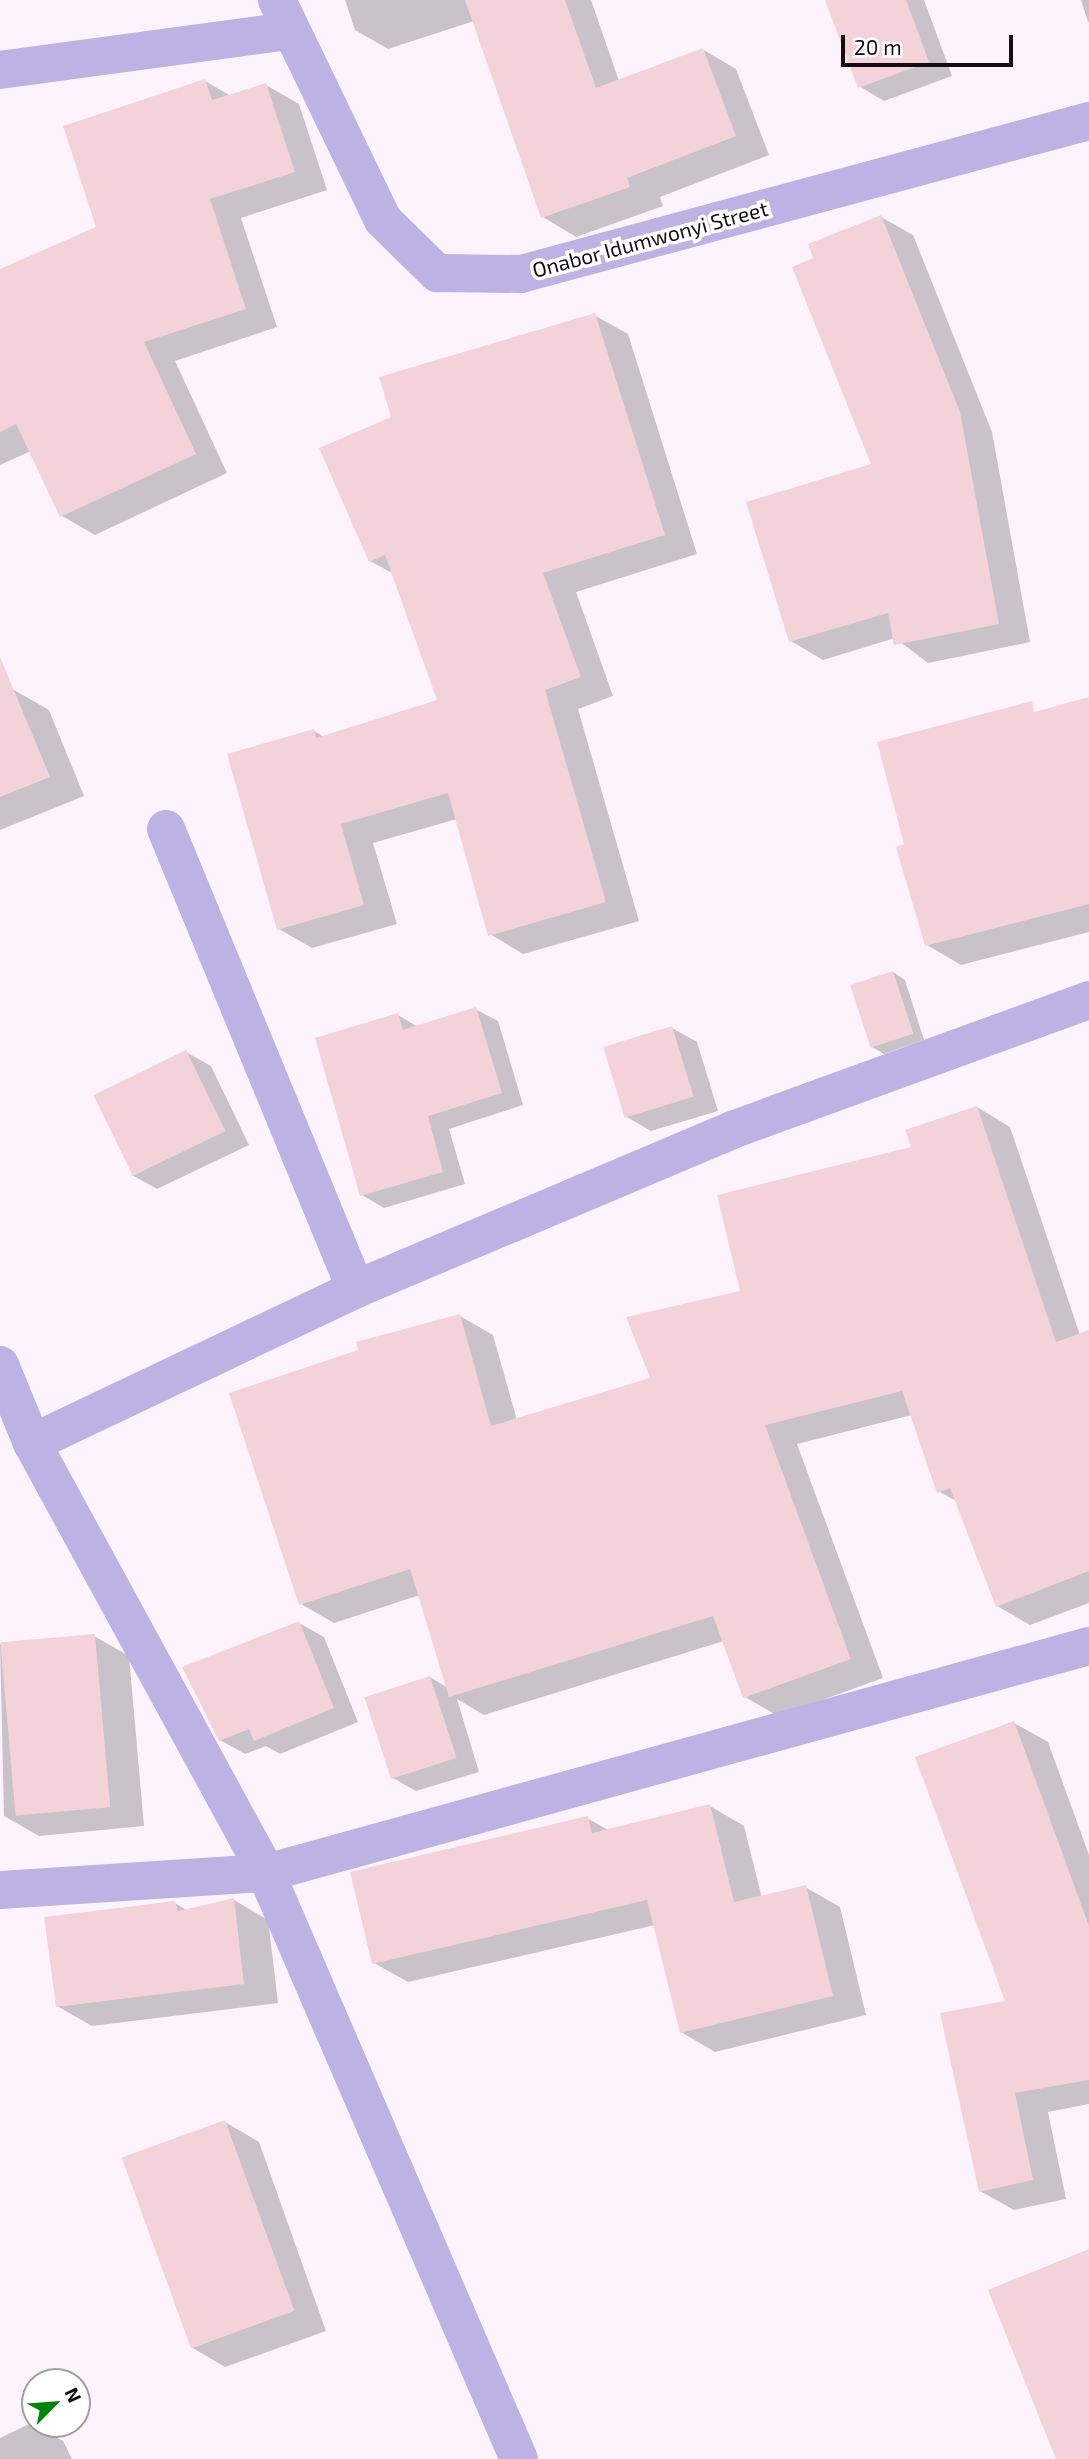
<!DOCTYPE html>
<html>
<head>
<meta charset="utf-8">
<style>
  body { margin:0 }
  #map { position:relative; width:1089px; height:2459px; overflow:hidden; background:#fdf3fc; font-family:"Exo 2",sans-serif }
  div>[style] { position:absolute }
  .shadow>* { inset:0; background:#0003 }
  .building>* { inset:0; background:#f3d2d9; transform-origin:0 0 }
  .minor>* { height:38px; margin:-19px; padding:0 19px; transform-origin:19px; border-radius:19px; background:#bcb2e3 }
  span { translate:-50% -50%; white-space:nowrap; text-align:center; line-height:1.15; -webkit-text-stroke:7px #fff; paint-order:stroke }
  .street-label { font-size:21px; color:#140c13 }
  .north { position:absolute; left:21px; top:2368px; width:70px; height:70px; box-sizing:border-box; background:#fff; border:2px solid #a19ea1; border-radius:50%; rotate:65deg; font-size:19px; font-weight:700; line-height:28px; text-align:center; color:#140c13 }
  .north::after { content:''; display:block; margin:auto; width:24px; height:32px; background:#018508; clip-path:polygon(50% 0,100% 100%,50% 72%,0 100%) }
  .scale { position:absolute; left:841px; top:35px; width:172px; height:32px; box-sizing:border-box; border:4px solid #140c13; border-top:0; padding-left:9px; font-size:21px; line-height:24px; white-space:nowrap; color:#140c13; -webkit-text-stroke:5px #fff; paint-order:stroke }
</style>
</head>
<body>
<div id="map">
  <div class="shadow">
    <div style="clip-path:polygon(345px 0,591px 0,619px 81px,702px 49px,736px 69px,769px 155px,660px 197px,663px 206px,576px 237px,543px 217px,474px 21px,388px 49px,355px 30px)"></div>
    <div style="clip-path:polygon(827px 0,924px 0,952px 76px,884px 101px,859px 86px)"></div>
    <div style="clip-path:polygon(1081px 0,1089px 0,1089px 22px,1088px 22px)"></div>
    <div style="clip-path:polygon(205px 81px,231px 96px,266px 85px,299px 104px,327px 190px,241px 218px,277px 327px,175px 361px,227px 473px,95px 535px,62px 516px,31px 451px,0 465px,0 355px)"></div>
    <div style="clip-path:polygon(881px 217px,913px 235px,992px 432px,1030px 642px,928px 663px,895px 638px,823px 660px,791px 641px,873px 466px,816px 259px)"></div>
    <div style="clip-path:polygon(594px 315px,628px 334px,697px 554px,576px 592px,613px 696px,578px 709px,639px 921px,523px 954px,490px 934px,457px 819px,373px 843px,397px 924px,312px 948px,279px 929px,314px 731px,324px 737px,439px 702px,394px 574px,370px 561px,393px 418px)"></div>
    <div style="clip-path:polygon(14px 690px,49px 710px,84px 796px,0 830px,0 696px)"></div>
    <div style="clip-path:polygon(1089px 700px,1089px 932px,961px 965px,927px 945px,906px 846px,1031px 716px)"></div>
    <div style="clip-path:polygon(893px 972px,905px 980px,924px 1040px,884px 1054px,872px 1047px)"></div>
    <div style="clip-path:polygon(475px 1009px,498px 1021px,523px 1105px,449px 1129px,465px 1184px,384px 1208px,362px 1195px,398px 1015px,418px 1027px)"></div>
    <div style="clip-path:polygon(672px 1028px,697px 1042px,718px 1111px,651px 1131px,627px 1117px)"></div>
    <div style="clip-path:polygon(186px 1052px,211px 1066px,249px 1145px,157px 1189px,132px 1175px)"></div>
    <div style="clip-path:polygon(977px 1107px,1010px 1127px,1080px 1335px,1089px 1332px,1089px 1603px,1030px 1625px,997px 1606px,958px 1502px,938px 1491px,912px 1415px,797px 1444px,883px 1678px,778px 1716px,745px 1697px,724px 1641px,484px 1715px,457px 1699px,479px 1772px,416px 1791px,391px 1777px,430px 1677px,448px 1688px,420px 1595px,334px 1623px,301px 1604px,460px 1316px,493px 1335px,517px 1420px,652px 1379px,742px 1292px,914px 1149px)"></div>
    <div style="clip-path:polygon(299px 1623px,324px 1637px,358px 1722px,280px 1754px,266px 1746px,245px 1754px,220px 1740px)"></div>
    <div style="clip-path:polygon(94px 1636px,129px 1656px,144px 1826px,39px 1836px,4px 1816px,0 1644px)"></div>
    <div style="clip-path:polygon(1014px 1723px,1048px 1742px,1089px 1855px,1089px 2104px,1048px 2112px,1066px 2199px,1014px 2210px,980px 2191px,1007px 2002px)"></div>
    <div style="clip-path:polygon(710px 1806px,744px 1826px,762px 1898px,805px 1887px,840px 1907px,866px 2015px,715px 2052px,681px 2032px,655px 1925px,408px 1982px,374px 1963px,587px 1818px,610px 1831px)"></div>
    <div style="clip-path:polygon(234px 1900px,268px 1920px,278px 2003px,92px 2026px,57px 2006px,175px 1903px,188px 1911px)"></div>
    <div style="clip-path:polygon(225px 2122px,259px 2142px,326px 2331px,225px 2367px,191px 2347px)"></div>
    <div style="clip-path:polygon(31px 2423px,63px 2441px,72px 2459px,0 2459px,0 2438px)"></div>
  </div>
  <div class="building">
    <div style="clip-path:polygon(465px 0,565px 0,596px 88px,703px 48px,736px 136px,627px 178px,630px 187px,541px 218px)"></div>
    <div style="clip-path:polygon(825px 0,906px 0,929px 62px,858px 88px)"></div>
    <div style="clip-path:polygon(205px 79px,212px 100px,266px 83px,295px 172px,210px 199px,246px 309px,144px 342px,196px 454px,60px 517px,16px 424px,0 432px,0 269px,96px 227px,63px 126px)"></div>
    <div style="clip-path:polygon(881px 215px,960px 412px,999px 624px,894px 645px,888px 613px,789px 642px,746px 502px,871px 464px,792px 267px,813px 258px,808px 244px)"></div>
    <div style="clip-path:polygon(595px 313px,665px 535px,543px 573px,581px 677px,545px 690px,606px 902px,488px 936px,448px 793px,341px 824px,364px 905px,277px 930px,227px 754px,314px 729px,316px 738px,437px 700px,385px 555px,369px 562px,319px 448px,391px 417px,379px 377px)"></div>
    <div style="clip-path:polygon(0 657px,50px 777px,0 797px)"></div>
    <div style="clip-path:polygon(1089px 697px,1089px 904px,925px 946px,896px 847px,904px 844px,877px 742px,1032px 701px,1034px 712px)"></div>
    <div style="left:893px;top:971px;width:66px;height:45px;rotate:72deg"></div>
    <div style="clip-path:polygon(476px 1007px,502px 1093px,428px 1116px,443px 1172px,360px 1196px,315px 1038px,398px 1013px,403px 1030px)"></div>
    <div style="left:672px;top:1026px;width:74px;height:72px;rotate:73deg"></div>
    <div style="left:186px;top:1050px;width:90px;height:103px;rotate:64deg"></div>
    <div style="clip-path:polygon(977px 1106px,1056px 1342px,1089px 1330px,1089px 1571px,996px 1607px,950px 1488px,937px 1493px,902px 1391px,765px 1425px,851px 1659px,743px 1698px,713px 1616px,449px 1697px,410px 1569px,299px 1605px,229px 1393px,358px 1350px,356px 1342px,460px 1314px,491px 1426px,650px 1378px,626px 1317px,740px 1291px,717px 1195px,911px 1147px,905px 1130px)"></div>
    <div style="clip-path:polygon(299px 1621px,334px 1708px,254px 1741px,249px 1729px,219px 1741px,182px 1667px)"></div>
    <div style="left:95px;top:1634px;width:174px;height:95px;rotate:85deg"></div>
    <div style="left:430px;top:1676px;width:86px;height:69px;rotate:72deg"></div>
    <div style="clip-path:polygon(1014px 1721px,1089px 1926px,1089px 2080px,1015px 2093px,1033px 2180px,979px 2192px,940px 2013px,1005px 2001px,915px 1757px)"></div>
    <div style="clip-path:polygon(710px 1804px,734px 1902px,806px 1885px,833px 1996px,680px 2033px,647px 1900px,372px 1964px,350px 1872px,588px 1816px,592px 1833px)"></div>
    <div style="clip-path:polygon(234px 1898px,244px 1984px,56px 2007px,44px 1917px,175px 1901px,178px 1911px)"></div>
    <div style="left:225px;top:2120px;width:203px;height:110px;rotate:70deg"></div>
    <div style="clip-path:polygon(1089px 2249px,1089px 2459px,1056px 2459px,988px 2290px)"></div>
  </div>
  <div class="minor">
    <div style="left:277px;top:0;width:244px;rotate:64.3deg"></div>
    <div style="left:383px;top:220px;width:76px;rotate:44.5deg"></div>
    <div style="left:437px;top:273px;width:84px;rotate:0.7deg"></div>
    <div style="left:521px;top:274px;width:588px;rotate:-15.08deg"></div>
    <div style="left:0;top:70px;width:290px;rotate:-7.7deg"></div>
    <div style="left:166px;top:829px;width:498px;rotate:67.6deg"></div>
    <div style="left:0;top:1365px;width:84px;rotate:67.7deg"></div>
    <div style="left:32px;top:1443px;width:490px;rotate:61.4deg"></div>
    <div style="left:266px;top:1873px;width:638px;rotate:66.65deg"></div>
    <div style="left:32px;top:1443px;width:359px;rotate:-25.4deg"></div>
    <div style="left:356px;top:1289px;width:408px;rotate:-22.9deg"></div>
    <div style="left:732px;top:1130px;width:380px;rotate:-20deg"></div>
    <div style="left:0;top:1890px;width:267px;rotate:-3.7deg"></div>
    <div style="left:266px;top:1873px;width:854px;rotate:-15.42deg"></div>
  </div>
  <div class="street-label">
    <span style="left:650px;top:239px;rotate:-15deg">Onabor Idumwonyi Street</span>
  </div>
  <div class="north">N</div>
  <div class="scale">20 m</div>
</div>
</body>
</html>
